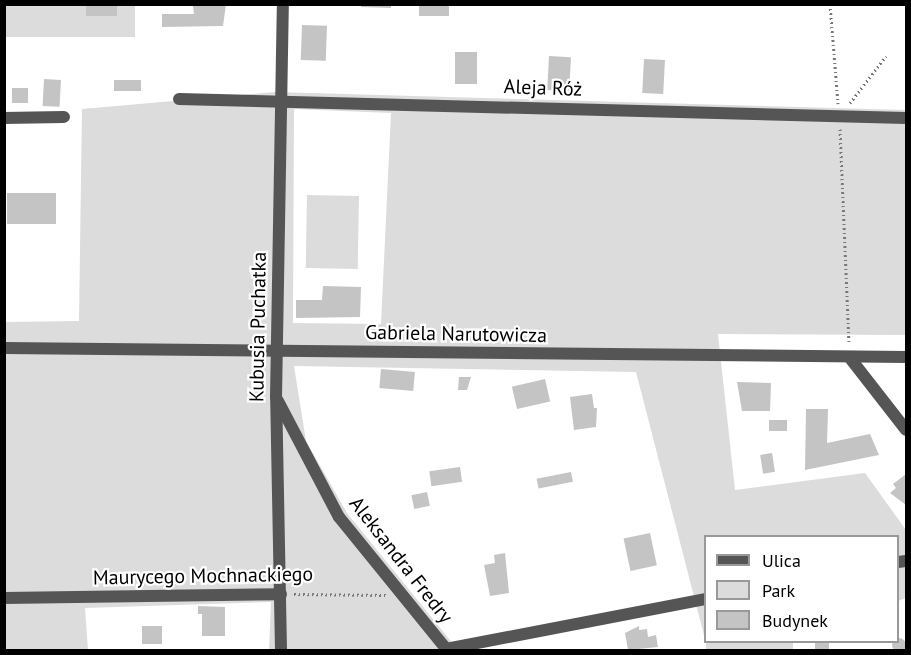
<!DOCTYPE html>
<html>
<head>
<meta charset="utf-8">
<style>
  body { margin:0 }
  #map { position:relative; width:911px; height:655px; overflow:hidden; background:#fff; font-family:"PT Sans",sans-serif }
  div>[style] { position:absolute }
  .green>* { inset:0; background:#dcdcdc; transform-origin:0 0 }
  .building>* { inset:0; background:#c4c4c4; transform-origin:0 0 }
  .round { border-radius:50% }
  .path>* { height:3px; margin-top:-1.5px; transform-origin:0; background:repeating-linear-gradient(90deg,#777 0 1.5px,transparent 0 4.5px) }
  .minor>* { height:12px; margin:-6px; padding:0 6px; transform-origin:6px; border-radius:6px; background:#555 }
  .tertiary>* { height:12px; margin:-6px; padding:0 6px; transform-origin:6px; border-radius:6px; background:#555 }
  span { translate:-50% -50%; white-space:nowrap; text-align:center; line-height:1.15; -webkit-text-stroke:4.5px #fff; paint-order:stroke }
  .street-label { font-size:20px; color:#000 }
  .frame { position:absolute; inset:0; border:6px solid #000; pointer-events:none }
  .legend { position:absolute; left:704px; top:535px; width:195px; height:108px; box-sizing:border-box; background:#fff; border:2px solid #999; margin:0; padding:8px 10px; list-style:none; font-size:18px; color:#000 }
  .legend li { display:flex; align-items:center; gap:12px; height:30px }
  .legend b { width:30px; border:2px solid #999 }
</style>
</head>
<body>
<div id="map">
  <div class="green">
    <div style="left:5px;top:5px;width:130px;height:32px"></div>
    <div style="clip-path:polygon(evenodd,275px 92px,906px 110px,906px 335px,718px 334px,735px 490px,865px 473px,906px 530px,906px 598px,898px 601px,898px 536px,706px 536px,705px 639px,636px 372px,294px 366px,306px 441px,347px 513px,458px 650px,269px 650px,271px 602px,85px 608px,88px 650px,5px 650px,4px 322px,79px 321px,82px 109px,275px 92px,294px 109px,391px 113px,381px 324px,293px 323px,294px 109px)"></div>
    <div style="left:307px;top:195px;width:52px;height:73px;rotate:1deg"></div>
    <div style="left:706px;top:642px;width:87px;height:8px"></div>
  </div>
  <div class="building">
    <div style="left:86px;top:4px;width:31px;height:12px"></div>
    <div style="clip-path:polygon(226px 4px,223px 26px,162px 27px,162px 14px,194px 14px,193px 6px)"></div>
    <div style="clip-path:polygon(362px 4px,391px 4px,391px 8px,361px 7px)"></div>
    <div style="left:419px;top:4px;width:30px;height:12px"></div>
    <div style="left:302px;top:25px;width:25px;height:35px;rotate:2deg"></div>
    <div style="left:455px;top:52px;width:22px;height:32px"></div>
    <div style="left:549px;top:56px;width:22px;height:34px;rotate:3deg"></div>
    <div style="left:644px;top:59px;width:21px;height:34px;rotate:3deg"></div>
    <div style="left:44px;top:79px;width:17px;height:27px;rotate:3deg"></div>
    <div style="left:114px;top:80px;width:27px;height:11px"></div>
    <div style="left:12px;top:88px;width:16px;height:15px"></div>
    <div style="left:7px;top:193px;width:49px;height:31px"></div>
    <div style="clip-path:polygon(323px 286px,361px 287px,360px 317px,296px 318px,296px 300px,322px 300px)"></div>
    <div style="left:381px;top:369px;width:34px;height:19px;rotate:5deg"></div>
    <div style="clip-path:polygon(459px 377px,471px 377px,467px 390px,458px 390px)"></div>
    <div style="left:545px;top:379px;width:23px;height:34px;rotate:77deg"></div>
    <div style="clip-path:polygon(737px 382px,771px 383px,770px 411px,742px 411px)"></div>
    <div style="clip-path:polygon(592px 394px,594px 408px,597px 408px,596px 427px,574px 430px,570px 397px)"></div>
    <div style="clip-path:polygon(806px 409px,828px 409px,827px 443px,870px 434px,879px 455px,805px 470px)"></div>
    <div style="left:769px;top:420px;width:18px;height:11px"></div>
    <div style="left:772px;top:453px;width:19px;height:12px;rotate:81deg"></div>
    <div style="left:460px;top:467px;width:15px;height:31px;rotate:82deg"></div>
    <div style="left:571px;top:472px;width:10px;height:35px;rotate:79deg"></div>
    <div style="clip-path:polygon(906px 474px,906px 505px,890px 493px,896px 488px,893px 484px)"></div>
    <div style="left:427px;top:492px;width:14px;height:16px;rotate:78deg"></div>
    <div style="left:650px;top:533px;width:33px;height:27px;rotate:78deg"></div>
    <div style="clip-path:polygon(505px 553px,509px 593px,490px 596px,484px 565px,495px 563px,494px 555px)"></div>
    <div style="clip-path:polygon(198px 606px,225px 607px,225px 636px,202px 636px,202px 614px,198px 614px)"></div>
    <div style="left:142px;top:626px;width:20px;height:18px"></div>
    <div style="clip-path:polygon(639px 626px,639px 630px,647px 629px,648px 637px,656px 635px,658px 647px,628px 650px,625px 633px)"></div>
    <div class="round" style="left:892px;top:638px;width:14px;height:14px"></div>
    <div style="left:815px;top:642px;width:14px;height:8px"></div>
  </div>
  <div class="path">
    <div style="left:830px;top:4px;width:100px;rotate:85.4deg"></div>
    <div style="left:850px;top:103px;width:59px;rotate:-52.5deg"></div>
    <div style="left:840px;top:129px;width:215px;rotate:87.6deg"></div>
    <div style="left:294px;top:594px;width:93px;rotate:0.6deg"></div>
  </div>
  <div class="minor">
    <div style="left:179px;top:99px;width:727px;rotate:1.5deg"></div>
    <div style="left:4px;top:118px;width:60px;rotate:-1deg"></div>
    <div style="left:850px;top:358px;width:91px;rotate:52.1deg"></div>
    <div style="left:278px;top:401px;width:131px;rotate:62.3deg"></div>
    <div style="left:339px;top:517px;width:171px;rotate:50.9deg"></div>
    <div style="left:898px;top:562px;width:8px;rotate:-7deg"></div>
    <div style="left:4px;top:598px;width:277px;rotate:-0.8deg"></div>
    <div style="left:446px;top:649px;width:265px;rotate:-10.9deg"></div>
    <div style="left:281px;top:650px;width:253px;rotate:-91.1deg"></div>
    <div style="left:276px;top:397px;width:393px;rotate:-89deg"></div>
  </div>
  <div class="tertiary">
    <div style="left:4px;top:348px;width:902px;rotate:0.57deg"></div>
  </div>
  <div class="street-label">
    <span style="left:543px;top:88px;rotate:2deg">Aleja Róż</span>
    <span style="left:258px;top:327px;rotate:-89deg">Kubusia Puchatka</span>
    <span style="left:456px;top:334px;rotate:1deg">Gabriela Narutowicza</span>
    <span style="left:401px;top:560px;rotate:52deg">Aleksandra Fredry</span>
    <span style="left:203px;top:576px;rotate:-1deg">Maurycego Mochnackiego</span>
  </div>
  <div class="frame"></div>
  <ul class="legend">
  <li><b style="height:8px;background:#555"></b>Ulica</li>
  <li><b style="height:16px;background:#dcdcdc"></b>Park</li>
  <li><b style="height:16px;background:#c4c4c4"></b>Budynek</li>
  </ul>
</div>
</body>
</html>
